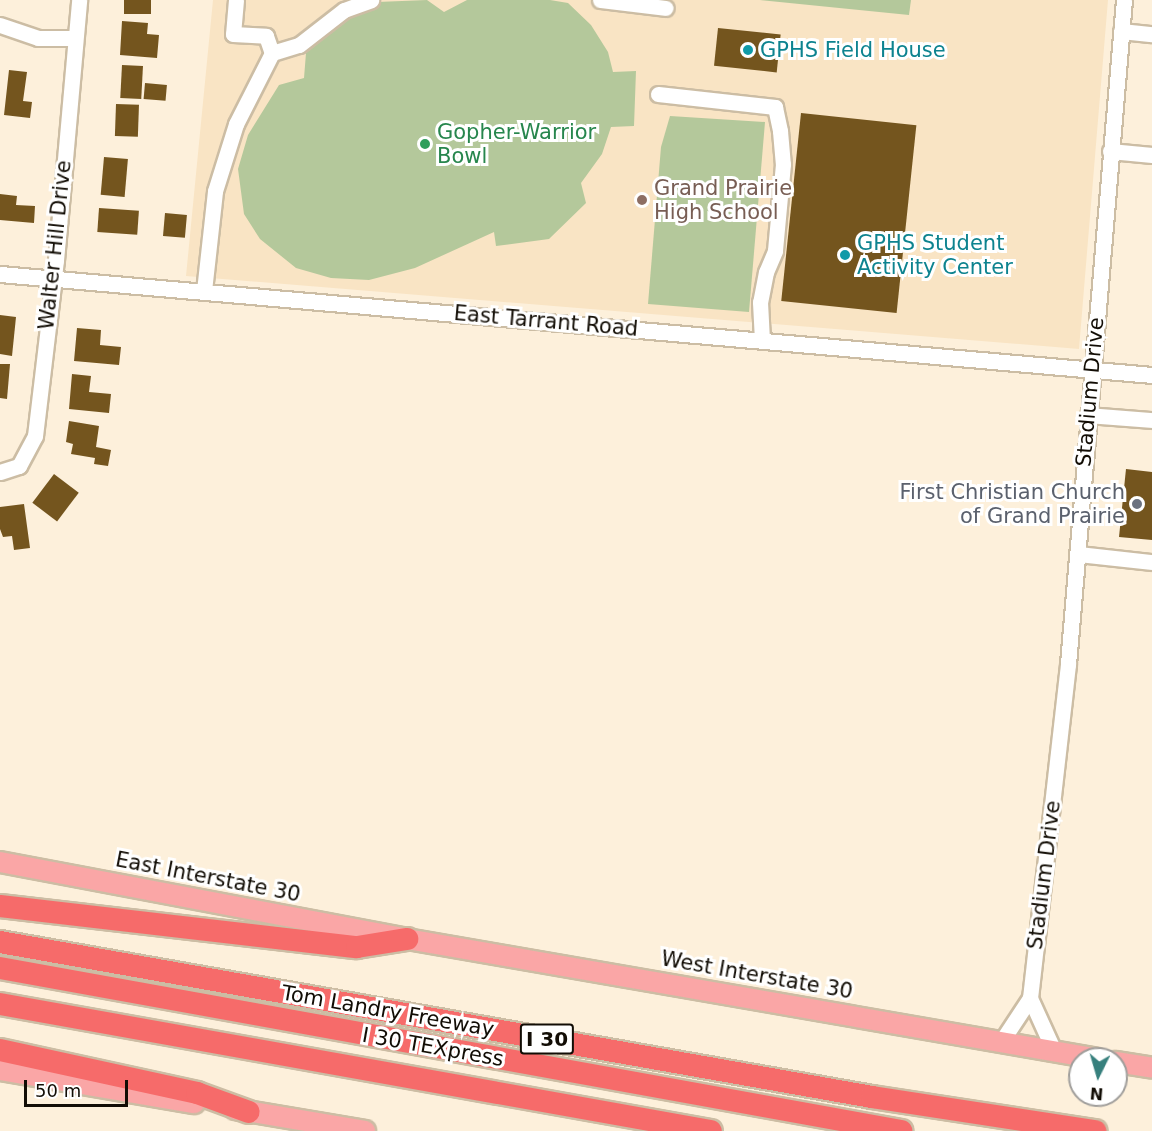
<!DOCTYPE html>
<html>
<head>
<meta charset="utf-8">
<style>
  body { margin:0 }
  #map { position:relative; width:1152px; height:1131px; overflow:hidden; background:#fdf0db; font-family:"DejaVu Sans",sans-serif }
  div>[style] { position:absolute }
  .built>* { inset:0; background:#f9e4c4 }
  .green>* { inset:0; background:#b4c89b }
  .building>* { inset:0; background:#74551e; transform-origin:0 0 }
  .roads { filter:drop-shadow(2px 0 #ccbda4) drop-shadow(-2px 0 #ccbda4) drop-shadow(0 2px #ccbda4) drop-shadow(0 -2px #ccbda4) }
  .minor>* { height:15px; margin:-7.5px; padding:0 7.5px; transform-origin:7.5px; border-radius:7.5px; background:#fff }
  .major>* { height:20px; margin:-10px; padding:0 10px; transform-origin:10px; border-radius:10px; background:#faa6a6 }
  .highway>* { height:22px; margin:-11px; padding:0 11px; transform-origin:11px; border-radius:11px; background:#f66b6a }
  .dots>* { width:16px; height:16px; translate:-50% -50%; box-sizing:border-box; border:3px solid #fff; border-radius:50% }
  span { translate:-50% -50%; white-space:nowrap; text-align:center; line-height:1.15; -webkit-text-stroke:6px #fff; paint-order:stroke }
  .shield-label span { padding:2px 4px; background:#fff; border:2px solid; border-radius:4px; -webkit-text-stroke-width:0 }
  .shield-label { font-size:20px; color:#120d05; font-weight:700 }
  .culture-label { font-size:21px; color:#0d838f }
  .left { translate:0 -50%; text-align:left }
  .leisure-label { font-size:21px; color:#27864d }
  .education-label { font-size:21px; color:#785e54 }
  .street-label { font-size:21px; color:#120d05 }
  .worship-label { font-size:21px; color:#5b616d }
  .right { translate:-100% -50%; text-align:right }
  .north { position:absolute; left:1068px; top:1047px; width:60px; height:60px; box-sizing:border-box; background:#fff; border:2px solid #a09e9b; border-radius:50%; rotate:185deg; font-size:16px; font-weight:700; line-height:24px; text-align:center; color:#120d05 }
  .north::after { content:''; display:block; margin:auto; width:21px; height:27px; background:#37807d; clip-path:polygon(50% 0,100% 100%,50% 72%,0 100%) }
  .scale { position:absolute; left:24px; top:1080px; width:104px; height:27px; box-sizing:border-box; border:3px solid #120d05; border-top:0; padding-left:8px; font-size:18px; line-height:21px; white-space:nowrap; color:#120d05; -webkit-text-stroke:4px #fff; paint-order:stroke }
</style>
</head>
<body>
<div id="map">
  <div class="built">
    <div style="clip-path:polygon(213px 0,1108px 0,1079px 349px,186px 276px)"></div>
  </div>
  <div class="green">
    <div style="clip-path:polygon(427px 0,444px 12px,467px 0,550px 0,568px 3px,591px 25px,608px 52px,613px 72px,636px 71px,634px 126px,611px 127px,602px 154px,581px 183px,586px 203px,549px 239px,496px 246px,494px 232px,415px 268px,369px 280px,331px 278px,296px 268px,260px 239px,244px 214px,238px 169px,248px 135px,279px 85px,304px 78px,306px 53px,349px 15px,377px 2px)"></div>
    <div style="clip-path:polygon(760px 0,911px 0,909px 15px)"></div>
    <div style="clip-path:polygon(670px 116px,765px 122px,749px 312px,648px 304px,661px 147px)"></div>
  </div>
  <div class="building">
    <div style="left:124px;top:0;width:27px;height:14px"></div>
    <div style="clip-path:polygon(122px 21px,148px 23px,147px 34px,159px 35px,157px 58px,120px 55px)"></div>
    <div style="left:718px;top:28px;width:63px;height:38px;rotate:6deg"></div>
    <div style="left:122px;top:65px;width:21px;height:33px;rotate:3deg"></div>
    <div style="clip-path:polygon(9px 70px,27px 72px,23px 101px,32px 102px,30px 118px,4px 115px)"></div>
    <div style="left:145px;top:83px;width:22px;height:16px;rotate:5deg"></div>
    <div style="left:116px;top:104px;width:23px;height:32px;rotate:2deg"></div>
    <div style="left:801px;top:113px;width:116px;height:189px;rotate:6deg"></div>
    <div style="left:104px;top:157px;width:24px;height:38px;rotate:5deg"></div>
    <div style="clip-path:polygon(0 194px,17px 196px,16px 205px,35px 206px,34px 223px,0 220px)"></div>
    <div style="left:99px;top:208px;width:40px;height:24px;rotate:4deg"></div>
    <div style="left:165px;top:213px;width:22px;height:23px;rotate:5deg"></div>
    <div style="clip-path:polygon(0 315px,16px 317px,12px 356px,0 354px)"></div>
    <div style="clip-path:polygon(77px 328px,101px 330px,100px 345px,121px 347px,119px 365px,74px 361px)"></div>
    <div style="clip-path:polygon(0 364px,10px 364px,7px 399px,0 398px)"></div>
    <div style="clip-path:polygon(72px 374px,91px 376px,89px 392px,111px 394px,109px 413px,69px 409px)"></div>
    <div style="clip-path:polygon(69px 421px,99px 426px,96px 447px,111px 450px,108px 466px,94px 464px,95px 458px,71px 454px,73px 444px,66px 442px)"></div>
    <div style="clip-path:polygon(1126px 469px,1152px 472px,1152px 540px,1119px 537px)"></div>
    <div style="left:54px;top:474px;width:31px;height:36px;rotate:37deg"></div>
    <div style="clip-path:polygon(24px 504px,30px 548px,14px 550px,12px 536px,3px 537px,0 529px,0 507px)"></div>
  </div>
  <div class="roads">
    <div class="minor">
      <div style="left:236px;top:0;width:34px;rotate:95deg"></div>
      <div style="left:233px;top:34px;width:33px;rotate:3deg"></div>
      <div style="left:266px;top:36px;width:18px;rotate:71deg"></div>
      <div style="left:600px;top:0;width:66px;rotate:6.9deg"></div>
      <div style="left:0;top:25px;width:40px;rotate:18.9deg"></div>
      <div style="left:38px;top:38px;width:36px"></div>
      <div style="left:1121px;top:31px;width:31px;rotate:6deg"></div>
      <div style="left:658px;top:94px;width:118px;rotate:6.3deg"></div>
      <div style="left:775px;top:107px;width:25px;rotate:78deg"></div>
      <div style="left:780px;top:131px;width:33px;rotate:85deg"></div>
      <div style="left:783px;top:164px;width:87px;rotate:95.3deg"></div>
      <div style="left:775px;top:251px;width:23px;rotate:113deg"></div>
      <div style="left:766px;top:272px;width:31px;rotate:101deg"></div>
      <div style="left:760px;top:302px;width:39px;rotate:87deg"></div>
      <div style="left:1110px;top:151px;width:42px;rotate:5.4deg"></div>
      <div style="left:0;top:274px;width:1156px;rotate:5.01deg"></div>
      <div style="left:204px;top:291px;width:101px;rotate:-83.7deg"></div>
      <div style="left:215px;top:191px;width:70px;rotate:-72.6deg"></div>
      <div style="left:236px;top:124px;width:80px;rotate:-63.1deg"></div>
      <div style="left:272px;top:53px;width:28px;rotate:-17deg"></div>
      <div style="left:299px;top:45px;width:57px;rotate:-37.9deg"></div>
      <div style="left:344px;top:10px;width:29px;rotate:-20deg"></div>
      <div style="left:1088px;top:415px;width:64px;rotate:4.5deg"></div>
      <div style="left:0;top:472px;width:20px;rotate:-18deg"></div>
      <div style="left:19px;top:466px;width:34px;rotate:-62deg"></div>
      <div style="left:35px;top:436px;width:177px;rotate:-83.2deg"></div>
      <div style="left:56px;top:260px;width:261px;rotate:-84.9deg"></div>
      <div style="left:1079px;top:554px;width:73px;rotate:6.3deg"></div>
      <div style="left:1030px;top:998px;width:336px;rotate:-83.5deg"></div>
      <div style="left:1068px;top:664px;width:666px;rotate:-85.18deg"></div>
      <div style="left:1001px;top:1042px;width:53px;rotate:-56.6deg"></div>
      <div style="left:1030px;top:998px;width:58px;rotate:65.6deg"></div>
    </div>
    <div class="major">
      <div style="left:0;top:862px;width:414px;rotate:10.7deg"></div>
      <div style="left:407px;top:939px;width:701px;rotate:9.85deg"></div>
      <div style="left:1116px;top:1062px;width:36px;rotate:9deg"></div>
      <div style="left:0;top:1070px;width:197px;rotate:9.7deg"></div>
      <div style="left:235px;top:1109px;width:132px;rotate:9.6deg"></div>
    </div>
    <div class="highway">
      <div style="left:0;top:906px;width:359px;rotate:6.6deg"></div>
      <div style="left:357px;top:947px;width:51px;rotate:-9.1deg"></div>
      <div style="left:0;top:942px;width:886px;rotate:10.08deg"></div>
      <div style="left:872px;top:1097px;width:226px;rotate:8.7deg"></div>
      <div style="left:0;top:968px;width:916px;rotate:10.25deg"></div>
      <div style="left:0;top:1004px;width:722px;rotate:10.13deg"></div>
      <div style="left:0;top:1050px;width:202px;rotate:12.3deg"></div>
      <div style="left:197px;top:1093px;width:55px;rotate:20.1deg"></div>
    </div>
  </div>
  <div class="dots">
    <div style="left:748px;top:50px;background:#0f9aa8"></div>
    <div style="left:425px;top:144px;background:#2e9e5b"></div>
    <div style="left:642px;top:200px;background:#8d6e63"></div>
    <div style="left:845px;top:255px;background:#0f9aa8"></div>
    <div style="left:1137px;top:504px;background:#6b7280"></div>
  </div>
  <div class="shield-label">
    <span style="left:547px;top:1039px">I 30</span>
  </div>
  <div class="culture-label">
    <span class="left" style="left:760px;top:50px">GPHS Field House</span>
    <span class="left" style="left:857px;top:255px">GPHS Student<br>Activity Center</span>
  </div>
  <div class="leisure-label">
    <span class="left" style="left:437px;top:144px">Gopher-Warrior<br>Bowl</span>
  </div>
  <div class="education-label">
    <span class="left" style="left:654px;top:200px">Grand Prairie<br>High School</span>
  </div>
  <div class="street-label">
    <span style="left:55px;top:245px;rotate:-84deg">Walter Hill Drive</span>
    <span style="left:546px;top:321px;rotate:5deg">East Tarrant Road</span>
    <span style="left:1090px;top:392px;rotate:-85deg">Stadium Drive</span>
    <span style="left:1044px;top:875px;rotate:-83deg">Stadium Drive</span>
    <span style="left:208px;top:877px;rotate:11deg">East Interstate 30</span>
    <span style="left:757px;top:975px;rotate:10deg">West Interstate 30</span>
    <span style="left:388px;top:1011px;rotate:10deg">Tom Landry Freeway</span>
    <span style="left:433px;top:1047px;rotate:10deg">I 30 TEXpress</span>
  </div>
  <div class="worship-label">
    <span class="right" style="left:1125px;top:504px">First Christian Church<br>of Grand Prairie</span>
  </div>
  <div class="north">N</div>
  <div class="scale">50 m</div>
</div>
</body>
</html>
